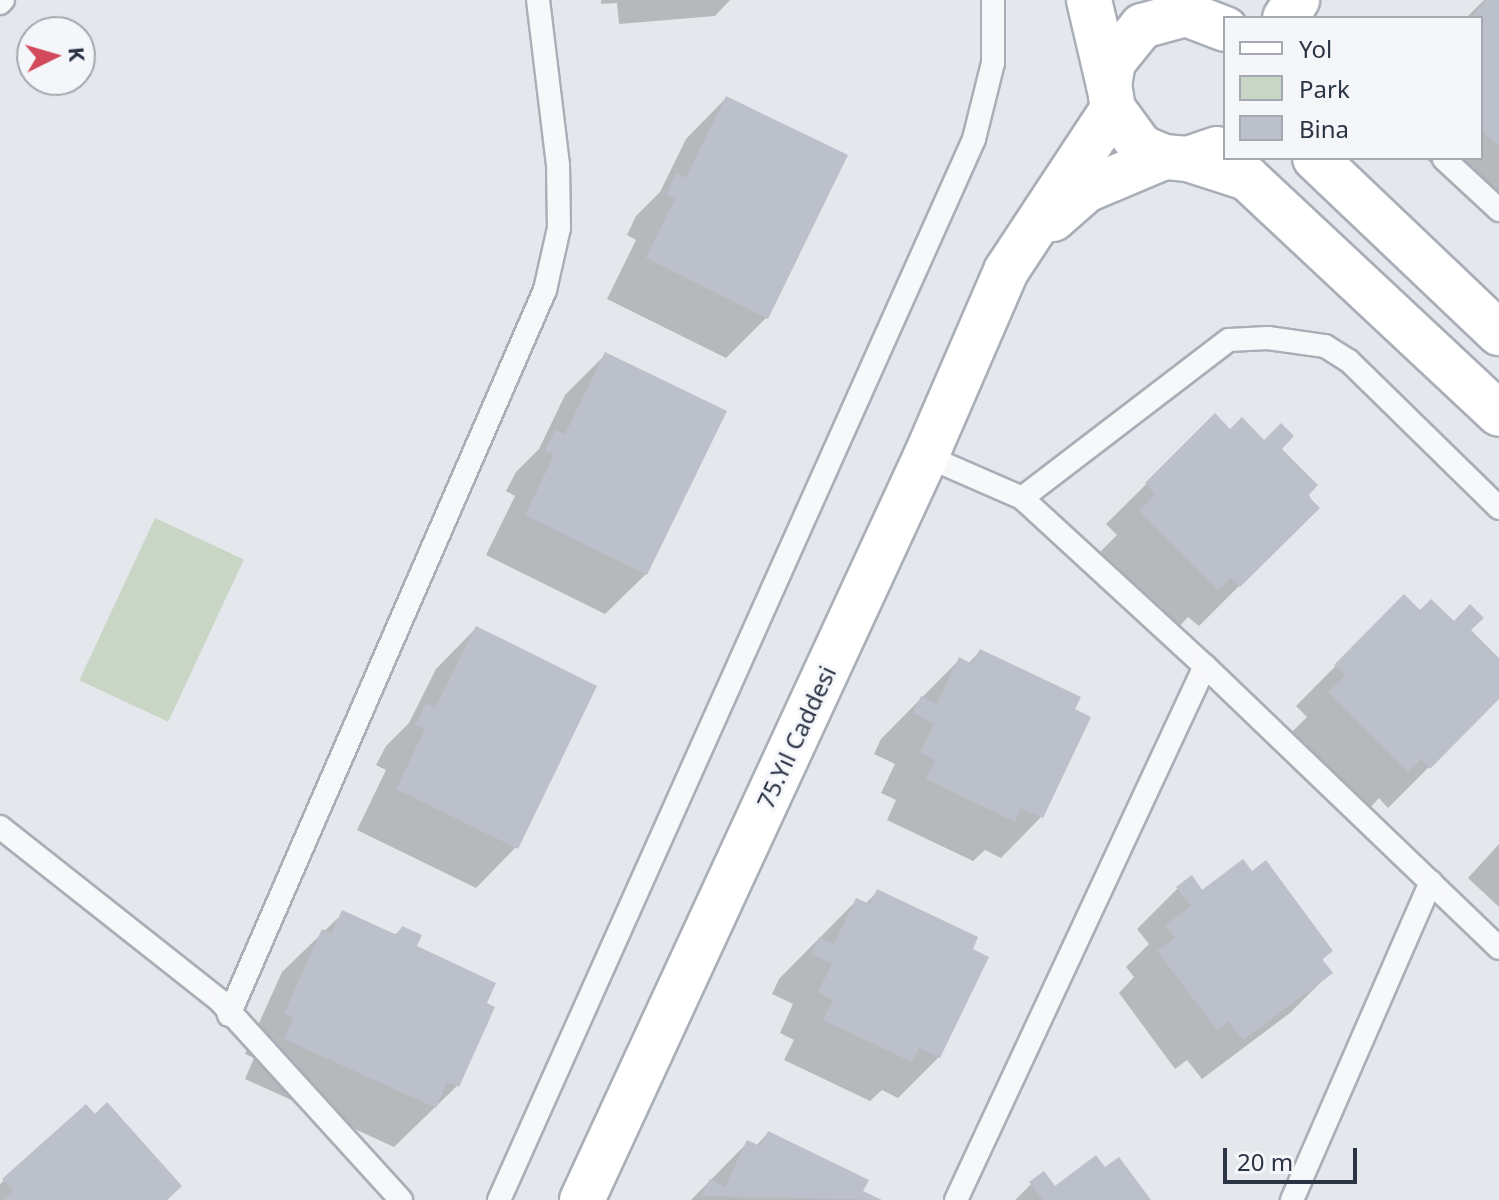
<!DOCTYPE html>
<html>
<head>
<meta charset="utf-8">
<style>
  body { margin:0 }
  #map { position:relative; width:1499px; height:1200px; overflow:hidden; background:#e4e7ec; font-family:"Noto Sans",sans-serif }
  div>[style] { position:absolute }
  .green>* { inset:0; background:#c9d6c5; transform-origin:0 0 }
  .shadow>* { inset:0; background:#0003 }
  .building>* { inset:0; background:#bbc0ca }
  .roads { filter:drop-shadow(2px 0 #a9aeb7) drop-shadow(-2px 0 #a9aeb7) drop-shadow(0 2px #a9aeb7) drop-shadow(0 -2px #a9aeb7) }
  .lane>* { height:22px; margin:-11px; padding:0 11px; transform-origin:11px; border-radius:11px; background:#f7f8fa }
  .secondary>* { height:44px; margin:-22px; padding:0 22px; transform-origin:22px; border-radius:22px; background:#fff }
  span { translate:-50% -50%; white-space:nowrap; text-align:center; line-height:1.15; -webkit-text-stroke:6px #f4f6f9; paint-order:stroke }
  .street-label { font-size:24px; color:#2b3445 }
  .legend { position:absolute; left:1223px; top:16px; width:260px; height:144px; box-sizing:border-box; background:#f4f6f9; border:2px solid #a4a8b1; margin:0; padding:10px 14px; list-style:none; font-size:24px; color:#2b3445 }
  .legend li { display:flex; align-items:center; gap:16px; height:40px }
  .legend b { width:40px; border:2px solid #a4a8b1 }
  .north { position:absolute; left:16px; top:16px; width:80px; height:80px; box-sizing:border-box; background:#f4f6f9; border:2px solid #a4a8b1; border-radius:50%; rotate:85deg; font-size:22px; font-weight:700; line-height:32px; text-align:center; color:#2b3445 }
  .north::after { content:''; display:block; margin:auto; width:28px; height:36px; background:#d1495b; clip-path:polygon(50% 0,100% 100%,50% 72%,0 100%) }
  .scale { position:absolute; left:1223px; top:1148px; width:134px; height:36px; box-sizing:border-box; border:4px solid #2b3445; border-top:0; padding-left:10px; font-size:24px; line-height:28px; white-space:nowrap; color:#2b3445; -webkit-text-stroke:6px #f4f6f9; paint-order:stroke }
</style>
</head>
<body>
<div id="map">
  <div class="green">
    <div style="left:155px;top:518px;width:98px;height:179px;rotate:25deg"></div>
  </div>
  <div class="shadow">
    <div style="clip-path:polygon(601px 0,730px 0,715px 16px,619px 24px,617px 3px,601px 4px)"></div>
    <div style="clip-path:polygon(1484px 0,1499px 0,1499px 220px,1425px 158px,1481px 158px,1481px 18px,1466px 18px)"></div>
    <div style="clip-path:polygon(726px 98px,767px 317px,726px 358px,607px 299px,636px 240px,627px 235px,636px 216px,660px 192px,686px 139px)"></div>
    <div style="clip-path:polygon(606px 354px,646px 574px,605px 614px,486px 555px,515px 496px,506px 491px,516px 472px,539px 449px,565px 395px)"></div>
    <div style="clip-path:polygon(1215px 416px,1230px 431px,1279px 449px,1317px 508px,1199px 626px,1188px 617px,1177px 629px,1100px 552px,1117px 535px,1106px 524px)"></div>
    <div style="clip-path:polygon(1404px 597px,1420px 613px,1468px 630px,1499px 661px,1499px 697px,1388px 808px,1379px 798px,1367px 811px,1290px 734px,1307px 717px,1296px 706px)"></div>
    <div style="clip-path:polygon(476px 628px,516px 847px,476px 888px,357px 830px,386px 770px,376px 765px,386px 746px,409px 723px,436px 669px)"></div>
    <div style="clip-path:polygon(980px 651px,1073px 710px,1041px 817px,1001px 858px,985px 850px,973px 861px,887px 820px,896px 800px,881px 793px,895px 764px,874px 754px,881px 739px,959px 660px,968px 664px)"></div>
    <div style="clip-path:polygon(1499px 844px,1499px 907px,1468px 878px)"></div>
    <div style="clip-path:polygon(1252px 873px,1331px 951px,1321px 961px,1330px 973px,1290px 1013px,1202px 1079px,1187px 1060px,1175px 1069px,1119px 993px,1134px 977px,1126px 967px,1149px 944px,1137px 929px,1178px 888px,1202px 892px)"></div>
    <div style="clip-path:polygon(878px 891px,970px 950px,939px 1057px,898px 1098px,882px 1090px,870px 1101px,784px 1060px,794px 1040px,780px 1033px,793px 1004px,772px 994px,779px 979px,857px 900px,865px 904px)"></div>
    <div style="clip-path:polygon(343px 913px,394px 936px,402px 928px,414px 947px,457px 1086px,394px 1147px,245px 1079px,254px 1058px,245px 1054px,282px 972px)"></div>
    <div style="clip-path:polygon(86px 1107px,165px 1200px,0 1200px,0 1184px)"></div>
    <div style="clip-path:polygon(768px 1133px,861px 1192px,877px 1200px,691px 1200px,748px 1142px,756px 1146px)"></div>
    <div style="clip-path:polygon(1031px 1184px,1055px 1189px,1149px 1200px,1015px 1200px)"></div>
  </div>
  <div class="building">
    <div style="clip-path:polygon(1486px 0,1499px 0,1499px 146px,1481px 131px,1481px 18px,1471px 18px)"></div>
    <div style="clip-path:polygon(726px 96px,848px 155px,768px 319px,646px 258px,675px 199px,666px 195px,676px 173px,686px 178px)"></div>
    <div style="clip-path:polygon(605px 352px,727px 411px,647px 575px,525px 515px,554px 455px,545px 451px,555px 430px,565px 434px)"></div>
    <div style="clip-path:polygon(1215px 413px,1230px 429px,1242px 417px,1264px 440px,1281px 423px,1294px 436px,1282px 449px,1318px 485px,1308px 496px,1320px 508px,1240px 587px,1231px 578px,1218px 590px,1139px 511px,1155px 494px,1145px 483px)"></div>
    <div style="clip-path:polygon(1404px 594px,1420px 610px,1431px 599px,1454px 621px,1470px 604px,1484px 618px,1471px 630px,1499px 658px,1499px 699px,1430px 769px,1421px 759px,1408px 772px,1328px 692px,1346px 675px,1334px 665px)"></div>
    <div style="clip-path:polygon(476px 626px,597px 686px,518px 849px,396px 789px,425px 729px,415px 725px,426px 703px,435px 708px)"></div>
    <div style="clip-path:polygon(980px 649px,1081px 697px,1075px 709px,1091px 717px,1043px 818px,1021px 808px,1015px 822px,926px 779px,935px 760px,920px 753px,934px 724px,913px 713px,921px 696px,937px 704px,959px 657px,972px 664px)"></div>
    <div style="clip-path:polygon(1243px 859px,1252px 871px,1266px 860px,1333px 951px,1322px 959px,1333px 973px,1243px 1040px,1228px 1021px,1217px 1030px,1157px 951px,1175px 938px,1165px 925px,1191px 906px,1176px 887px,1192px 875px,1202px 890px)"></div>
    <div style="clip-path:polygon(877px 889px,978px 937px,973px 949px,989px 957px,940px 1058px,919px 1048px,912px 1062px,823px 1020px,833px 1000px,818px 992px,832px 964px,811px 954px,819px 937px,834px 944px,856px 898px,870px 904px)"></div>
    <div style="clip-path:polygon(342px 910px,397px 935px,402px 926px,422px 935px,417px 946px,496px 983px,487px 1003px,495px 1007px,459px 1087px,447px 1082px,436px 1108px,284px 1039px,293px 1018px,284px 1013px,322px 929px,331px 934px)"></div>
    <div style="clip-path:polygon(107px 1102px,182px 1186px,167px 1200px,3px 1200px,13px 1191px,2px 1179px,86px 1104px,95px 1114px)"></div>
    <div style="clip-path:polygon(768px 1131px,869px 1180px,863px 1191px,882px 1200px,701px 1196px,710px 1179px,725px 1187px,747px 1140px,760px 1146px)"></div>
    <div style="clip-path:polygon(1096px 1155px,1105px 1167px,1119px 1157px,1151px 1200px,1043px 1200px,1029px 1182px,1044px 1171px,1055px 1186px)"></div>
  </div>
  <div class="roads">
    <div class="lane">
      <div style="left:0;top:3px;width:4px;rotate:-45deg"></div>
      <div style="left:1444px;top:159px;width:75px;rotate:42.8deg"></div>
      <div style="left:926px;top:456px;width:105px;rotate:23.6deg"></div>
      <div style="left:1022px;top:498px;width:248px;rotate:42.6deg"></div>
      <div style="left:1205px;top:666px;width:589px;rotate:115deg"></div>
      <div style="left:1022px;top:498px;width:260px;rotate:-37.4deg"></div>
      <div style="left:1229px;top:340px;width:39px;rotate:-3deg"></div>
      <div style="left:1268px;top:338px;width:58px;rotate:8deg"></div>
      <div style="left:1325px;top:346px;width:28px;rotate:32deg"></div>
      <div style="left:1349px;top:361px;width:210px;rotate:44.4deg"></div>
      <div style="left:1205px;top:666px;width:407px;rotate:43.8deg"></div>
      <div style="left:0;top:827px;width:280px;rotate:38.3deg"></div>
      <div style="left:220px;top:1001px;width:269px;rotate:47.7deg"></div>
      <div style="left:229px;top:1015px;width:791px;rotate:-66.45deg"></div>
      <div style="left:545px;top:290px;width:64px;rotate:-77.3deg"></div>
      <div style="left:559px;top:228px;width:63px;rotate:-90.9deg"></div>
      <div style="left:558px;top:165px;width:166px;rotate:-96.9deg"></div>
      <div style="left:499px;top:1200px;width:1162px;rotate:-65.88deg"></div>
      <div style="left:974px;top:139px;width:78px;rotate:-76deg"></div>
      <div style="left:993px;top:63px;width:63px;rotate:-90deg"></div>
      <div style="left:1292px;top:1200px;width:347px;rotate:-66.4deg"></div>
    </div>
    <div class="secondary">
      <div style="left:1089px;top:0;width:87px;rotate:76.8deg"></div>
      <div style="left:1285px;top:18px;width:22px;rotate:-56deg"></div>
      <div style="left:1217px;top:149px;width:31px;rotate:161deg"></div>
      <div style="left:1188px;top:159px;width:24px;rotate:-175deg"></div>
      <div style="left:1164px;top:157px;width:25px;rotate:-157deg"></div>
      <div style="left:1141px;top:147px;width:47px;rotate:-126.4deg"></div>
      <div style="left:1113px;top:109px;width:24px;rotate:-99deg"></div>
      <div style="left:1109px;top:85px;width:23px;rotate:-80deg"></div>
      <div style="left:1113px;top:62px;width:46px;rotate:-51.1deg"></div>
      <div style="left:1142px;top:26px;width:46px;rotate:-15.3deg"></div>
      <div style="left:1186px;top:14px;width:42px;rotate:21deg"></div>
      <div style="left:1315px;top:158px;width:254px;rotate:43.6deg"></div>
      <div style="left:1188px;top:159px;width:62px;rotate:17.9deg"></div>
      <div style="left:1247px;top:178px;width:345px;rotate:43.1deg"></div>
      <div style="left:1053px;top:219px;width:44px;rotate:-41.3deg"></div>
      <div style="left:1086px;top:190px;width:85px;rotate:-22.9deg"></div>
      <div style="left:582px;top:1200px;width:820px;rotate:-65.19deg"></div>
      <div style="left:926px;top:456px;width:202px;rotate:-66.6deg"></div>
      <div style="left:1006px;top:271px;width:194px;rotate:-56.6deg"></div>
    </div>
  </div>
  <div class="street-label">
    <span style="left:796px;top:737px;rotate:-65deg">75.Yıl Caddesi</span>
  </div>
  <ul class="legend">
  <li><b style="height:10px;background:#fff"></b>Yol</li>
  <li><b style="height:22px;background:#c9d6c5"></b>Park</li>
  <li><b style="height:22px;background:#bbc0ca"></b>Bina</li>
  </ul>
  <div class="north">K</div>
  <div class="scale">20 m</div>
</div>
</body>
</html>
